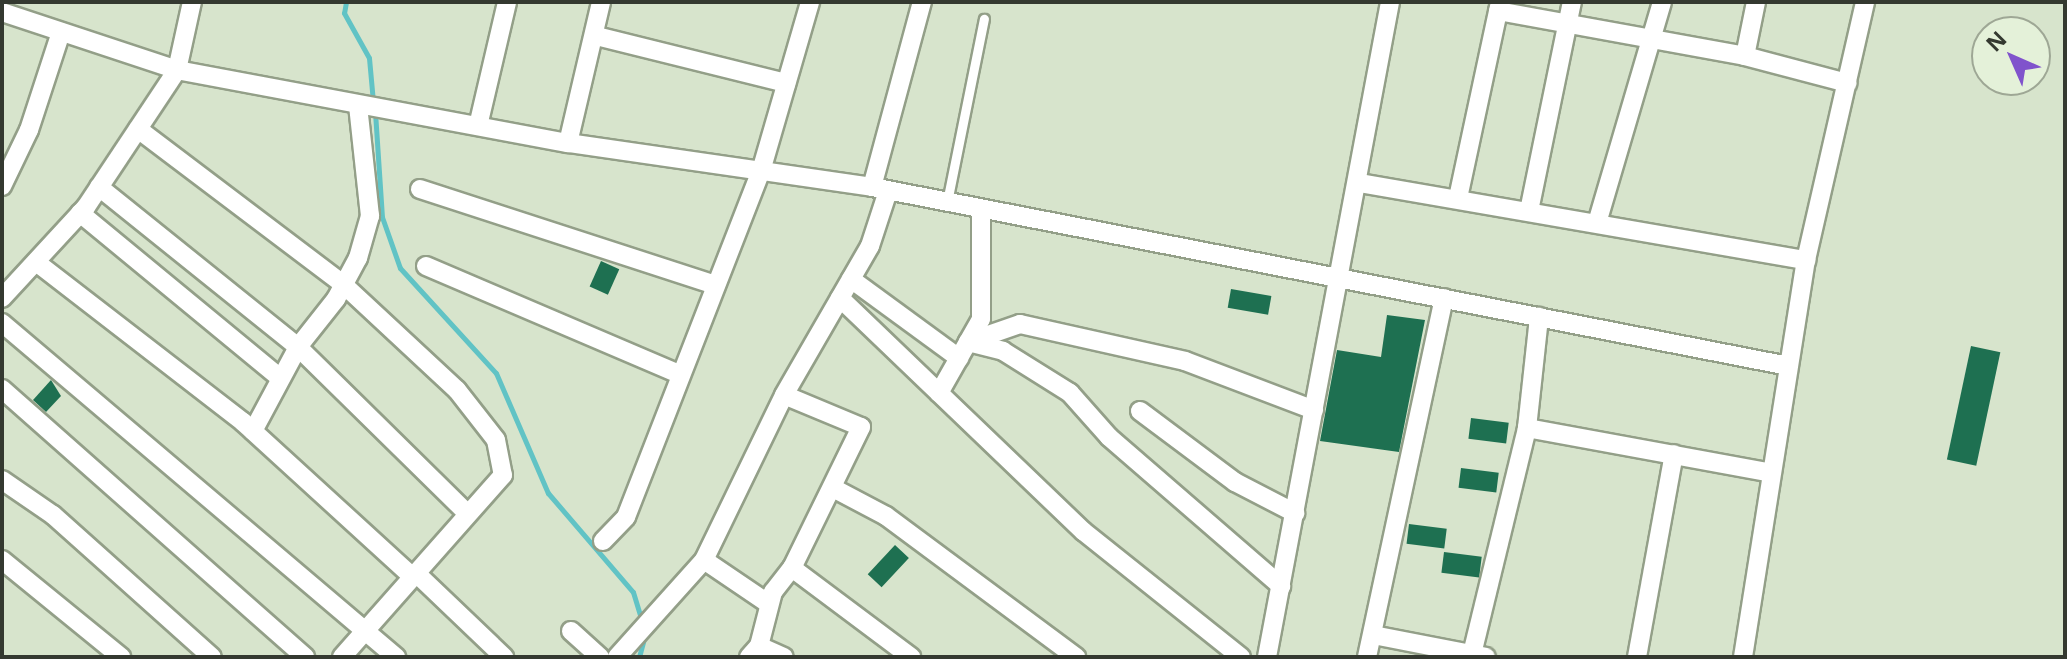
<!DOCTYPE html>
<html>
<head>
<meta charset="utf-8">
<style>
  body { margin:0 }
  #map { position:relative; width:2067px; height:659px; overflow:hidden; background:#d7e4cc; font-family:"Noto Sans",sans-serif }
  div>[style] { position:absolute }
  .stream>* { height:5px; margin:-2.5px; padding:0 2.5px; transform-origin:2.5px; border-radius:2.5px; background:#61c3c5 }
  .building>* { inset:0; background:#1e7051; transform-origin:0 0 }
  .roads { filter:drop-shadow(2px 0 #939f88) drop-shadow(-2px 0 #939f88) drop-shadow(0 2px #939f88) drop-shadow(0 -2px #939f88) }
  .service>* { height:9px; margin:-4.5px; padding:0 4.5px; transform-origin:4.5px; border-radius:4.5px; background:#fff }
  .minor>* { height:18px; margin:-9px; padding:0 9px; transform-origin:9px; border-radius:9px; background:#fff }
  span { translate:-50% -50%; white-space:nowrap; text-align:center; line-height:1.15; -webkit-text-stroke:8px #e4f1d9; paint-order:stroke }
  .frame { position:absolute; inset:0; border:4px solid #343930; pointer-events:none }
  .north { position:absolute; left:1971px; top:16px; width:80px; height:80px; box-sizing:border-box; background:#e4f1d9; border:2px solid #9ea795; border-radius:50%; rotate:315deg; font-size:22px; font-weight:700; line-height:32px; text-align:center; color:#343930 }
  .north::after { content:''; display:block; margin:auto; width:28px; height:36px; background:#8053cc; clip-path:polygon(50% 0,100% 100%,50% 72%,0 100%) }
</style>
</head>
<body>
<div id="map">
  <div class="stream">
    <div style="left:346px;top:2px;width:11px;rotate:100deg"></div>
    <div style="left:344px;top:13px;width:51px;rotate:60.9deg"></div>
    <div style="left:369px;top:58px;width:44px;rotate:84.8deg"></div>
    <div style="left:375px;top:112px;width:105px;rotate:86.2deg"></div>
    <div style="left:382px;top:217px;width:54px;rotate:70.6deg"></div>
    <div style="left:400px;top:268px;width:142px;rotate:47.6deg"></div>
    <div style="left:496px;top:373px;width:131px;rotate:66.6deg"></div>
    <div style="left:548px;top:493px;width:130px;rotate:49.4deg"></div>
    <div style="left:633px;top:592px;width:31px;rotate:73deg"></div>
    <div style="left:639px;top:657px;width:23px;rotate:-75deg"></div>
  </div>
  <div class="building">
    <div style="left:601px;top:261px;width:20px;height:28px;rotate:24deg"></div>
    <div style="left:1231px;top:289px;width:41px;height:19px;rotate:10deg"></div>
    <div style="clip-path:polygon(1387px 315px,1425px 320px,1399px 452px,1320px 441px,1337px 350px,1381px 357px)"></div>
    <div style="left:1971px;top:346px;width:30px;height:116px;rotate:12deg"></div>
    <div style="clip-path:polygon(51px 380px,61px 396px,46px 412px,33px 400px)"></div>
    <div style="left:1471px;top:418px;width:38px;height:21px;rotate:7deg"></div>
    <div style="left:1461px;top:468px;width:38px;height:20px;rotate:7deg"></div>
    <div style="left:1409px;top:524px;width:38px;height:20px;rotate:7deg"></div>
    <div style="left:895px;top:545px;width:19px;height:40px;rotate:43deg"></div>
    <div style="left:1444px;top:552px;width:38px;height:21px;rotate:7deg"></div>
  </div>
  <div class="roads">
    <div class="service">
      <div style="left:947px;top:202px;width:187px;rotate:-78.6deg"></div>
    </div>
    <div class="minor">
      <div style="left:1498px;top:11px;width:251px;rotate:10.3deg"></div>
      <div style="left:1745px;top:56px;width:55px;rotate:-78.5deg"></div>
      <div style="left:2px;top:12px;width:184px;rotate:18.3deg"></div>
      <div style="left:177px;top:70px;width:70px;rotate:-77.6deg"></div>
      <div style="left:596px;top:36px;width:196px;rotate:13.9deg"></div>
      <div style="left:1745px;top:56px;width:106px;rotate:14.8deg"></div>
      <div style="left:478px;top:126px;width:127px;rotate:-76.8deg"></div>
      <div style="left:138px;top:129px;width:258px;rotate:37.1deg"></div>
      <div style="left:344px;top:285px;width:154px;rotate:42.9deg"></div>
      <div style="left:457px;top:390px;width:63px;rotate:52deg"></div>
      <div style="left:496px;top:440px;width:36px;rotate:79deg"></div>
      <div style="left:503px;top:475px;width:243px;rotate:131.5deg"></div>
      <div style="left:568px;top:143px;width:145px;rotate:-76.8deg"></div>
      <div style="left:1359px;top:183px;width:454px;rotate:9.8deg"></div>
      <div style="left:2px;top:186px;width:62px;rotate:-64.3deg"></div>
      <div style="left:29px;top:130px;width:103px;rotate:-71.9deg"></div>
      <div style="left:99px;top:187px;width:255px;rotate:38.8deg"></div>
      <div style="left:298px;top:347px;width:61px;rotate:-51.6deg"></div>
      <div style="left:336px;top:299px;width:47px;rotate:-61.8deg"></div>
      <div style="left:358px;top:258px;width:44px;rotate:-74.1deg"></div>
      <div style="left:370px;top:216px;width:111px;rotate:-96.2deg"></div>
      <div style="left:872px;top:187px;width:192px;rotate:-74.9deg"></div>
      <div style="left:420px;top:189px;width:311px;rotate:18deg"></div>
      <div style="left:1458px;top:198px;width:200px;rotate:-77.9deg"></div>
      <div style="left:1529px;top:211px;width:213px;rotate:-78.4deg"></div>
      <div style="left:80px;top:213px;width:259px;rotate:39.5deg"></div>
      <div style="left:1597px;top:223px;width:230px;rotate:-73.6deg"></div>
      <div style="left:36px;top:262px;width:262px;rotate:37.7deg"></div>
      <div style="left:243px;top:422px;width:230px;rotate:42.4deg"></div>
      <div style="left:426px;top:266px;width:277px;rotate:23.1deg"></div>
      <div style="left:851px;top:279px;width:134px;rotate:36.2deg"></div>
      <div style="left:2px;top:298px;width:124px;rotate:-47.3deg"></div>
      <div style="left:86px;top:207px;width:164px;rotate:-56.4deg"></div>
      <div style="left:177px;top:70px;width:398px;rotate:10.6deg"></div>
      <div style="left:568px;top:143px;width:307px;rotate:8.2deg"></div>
      <div style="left:872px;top:187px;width:934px;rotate:11.05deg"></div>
      <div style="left:840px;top:298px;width:337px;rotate:43.8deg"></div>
      <div style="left:1083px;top:531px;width:202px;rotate:38.6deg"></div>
      <div style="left:2px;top:323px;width:517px;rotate:40.29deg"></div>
      <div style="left:968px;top:342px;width:36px;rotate:14deg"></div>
      <div style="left:1003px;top:351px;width:79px;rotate:32.1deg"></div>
      <div style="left:1070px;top:393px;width:59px;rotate:48.4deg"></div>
      <div style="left:1109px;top:437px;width:228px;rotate:40.9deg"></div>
      <div style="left:968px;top:342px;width:55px;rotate:-19.1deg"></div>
      <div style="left:1020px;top:324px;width:169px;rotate:12.6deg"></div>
      <div style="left:1185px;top:361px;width:138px;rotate:20.8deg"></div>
      <div style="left:2px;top:389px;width:405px;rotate:41.5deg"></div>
      <div style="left:939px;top:393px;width:85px;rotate:-60.4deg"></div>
      <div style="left:981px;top:319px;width:110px;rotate:-90deg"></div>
      <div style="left:1140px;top:411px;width:119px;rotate:36.8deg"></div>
      <div style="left:1235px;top:482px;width:68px;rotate:27.3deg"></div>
      <div style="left:1527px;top:428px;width:112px;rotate:-83.8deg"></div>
      <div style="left:253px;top:431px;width:95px;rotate:-61.8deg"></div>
      <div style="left:298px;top:347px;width:238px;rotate:44.5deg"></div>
      <div style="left:2px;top:480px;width:62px;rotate:34.5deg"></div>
      <div style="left:53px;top:515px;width:213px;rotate:41.8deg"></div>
      <div style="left:833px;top:488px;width:60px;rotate:27.8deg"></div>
      <div style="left:886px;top:516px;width:237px;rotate:36.6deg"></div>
      <div style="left:603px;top:541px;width:33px;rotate:-46deg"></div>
      <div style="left:626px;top:517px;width:371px;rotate:-68.7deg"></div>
      <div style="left:761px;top:171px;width:176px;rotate:-73.8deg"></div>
      <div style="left:2px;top:560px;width:154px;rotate:39.2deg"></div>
      <div style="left:792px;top:568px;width:149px;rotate:36.8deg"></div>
      <div style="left:416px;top:573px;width:122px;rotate:43.7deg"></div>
      <div style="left:769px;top:604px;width:78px;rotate:-145.9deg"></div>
      <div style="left:704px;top:560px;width:183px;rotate:-64.1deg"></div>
      <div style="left:571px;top:631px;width:39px;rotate:42deg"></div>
      <div style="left:1373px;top:635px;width:115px;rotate:11deg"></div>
      <div style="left:759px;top:646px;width:27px;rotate:24deg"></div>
      <div style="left:1472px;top:654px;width:233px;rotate:-76.3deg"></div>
      <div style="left:1527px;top:428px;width:248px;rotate:10.4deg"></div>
      <div style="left:617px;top:657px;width:130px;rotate:-48.1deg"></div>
      <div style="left:749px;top:657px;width:15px;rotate:-48deg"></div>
      <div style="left:759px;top:646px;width:56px;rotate:-75.5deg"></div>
      <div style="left:773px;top:592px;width:31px;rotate:-52deg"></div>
      <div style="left:792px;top:568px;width:157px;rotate:-63.9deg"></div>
      <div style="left:861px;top:427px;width:83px;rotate:-157.4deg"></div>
      <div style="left:784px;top:395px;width:172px;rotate:-60deg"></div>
      <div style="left:870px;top:246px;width:58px;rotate:-71.9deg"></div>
      <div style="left:1267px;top:657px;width:666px;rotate:-79.36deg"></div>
      <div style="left:1367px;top:657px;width:367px;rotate:-77.9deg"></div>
      <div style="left:1637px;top:657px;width:206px;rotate:-79.7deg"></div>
      <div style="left:1743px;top:657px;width:402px;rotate:-81deg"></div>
      <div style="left:1806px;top:260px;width:265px;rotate:-77.1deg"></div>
    </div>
  </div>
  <div class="frame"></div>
  <div class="north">N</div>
</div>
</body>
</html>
